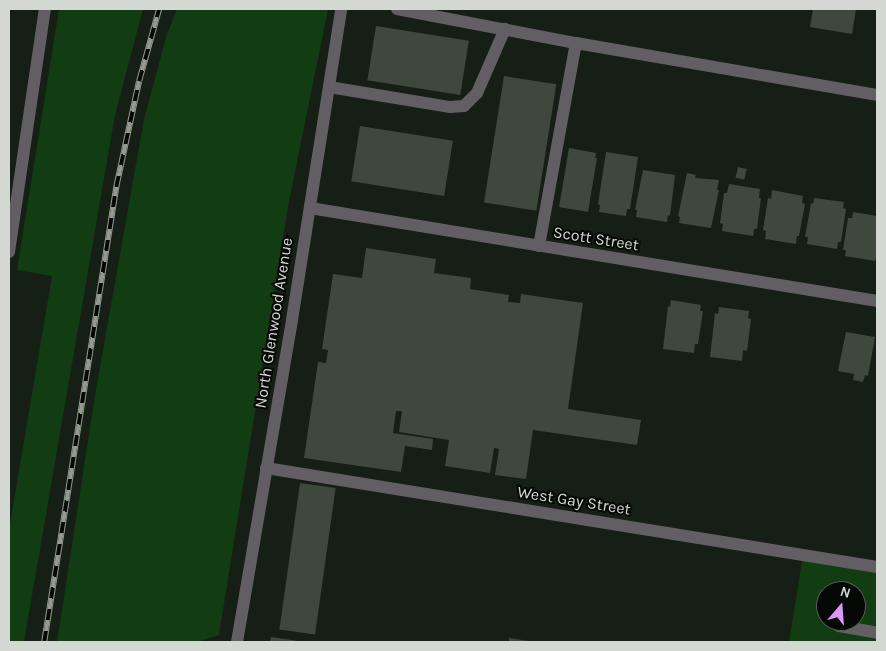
<!DOCTYPE html>
<html>
<head>
<meta charset="utf-8">
<style>
  body { margin:0 }
  #map { position:relative; width:886px; height:651px; overflow:hidden; background:#161f15; font-family:Karla,sans-serif }
  div>[style] { position:absolute }
  .green>* { inset:0; background:#123c11 }
  .building>* { inset:0; background:#3e483c; transform-origin:0 0 }
  .lane>* { height:12px; margin:-6px; padding:0 6px; transform-origin:6px; border-radius:6px; background:#625e64 }
  .street>* { height:12px; margin:-6px; padding:0 6px; transform-origin:6px; border-radius:6px; background:#625e64 }
  .rail>* { height:5.5px; margin-top:-2.75px; transform-origin:0; background:repeating-linear-gradient(90deg,#050805 0 11px,#939a92 0 22px); box-sizing:border-box; border-block:1px solid #939a92 }
  span { translate:-50% -50%; white-space:nowrap; text-align:center; line-height:1.15; -webkit-text-stroke:4px #050805; paint-order:stroke }
  .street-label { font-size:16px; color:#d3d9d2 }
  .frame { position:absolute; inset:0; border:10px solid #d3d9d2; pointer-events:none }
  .north { position:absolute; left:816px; top:581px; width:50px; height:50px; box-sizing:border-box; background:#050805; border:1px solid #575c57; border-radius:50%; rotate:18deg; font-size:14px; font-weight:700; line-height:20px; text-align:center; color:#d3d9d2 }
  .north::after { content:''; display:block; margin:auto; width:18px; height:22px; background:#db99f5; clip-path:polygon(50% 0,100% 100%,50% 72%,0 100%) }
</style>
</head>
<body>
<div id="map">
  <div class="green">
    <div style="clip-path:polygon(59px 9px,143px 9px,115px 115px,24px 642px,9px 642px,9px 530px,52px 276px,17px 270px)"></div>
    <div style="clip-path:polygon(177px 9px,328px 9px,288px 207px,219px 635px,197px 642px,57px 642px,95px 395px,144px 119px,167px 34px)"></div>
    <div style="clip-path:polygon(evenodd,803px 555px,877px 567px,877px 642px,789px 642px,803px 555px,826px 591px,856px 591px,856px 621px,826px 621px,826px 591px)"></div>
  </div>
  <div class="building">
    <div style="clip-path:polygon(813px 9px,856px 9px,852px 34px,810px 27px)"></div>
    <div style="left:376px;top:26px;width:94px;height:55px;rotate:9deg"></div>
    <div style="left:504px;top:76px;width:53px;height:128px;rotate:9deg"></div>
    <div style="left:360px;top:126px;width:94px;height:56px;rotate:9deg"></div>
    <div style="clip-path:polygon(569px 148px,596px 153px,595px 158px,597px 158px,588px 212px,559px 207px)"></div>
    <div style="clip-path:polygon(606px 152px,638px 157px,630px 209px,627px 209px,626px 216px,599px 212px,600px 205px,598px 204px)"></div>
    <div style="left:738px;top:167px;width:9px;height:11px;rotate:13deg"></div>
    <div style="clip-path:polygon(643px 170px,675px 175px,670px 216px,668px 215px,667px 222px,636px 217px,637px 210px,635px 210px)"></div>
    <div style="clip-path:polygon(687px 173px,696px 175px,695px 178px,719px 180px,717px 190px,719px 190px,711px 228px,679px 223px,680px 217px,678px 216px)"></div>
    <div style="clip-path:polygon(729px 184px,760px 189px,759px 198px,761px 198px,757px 229px,754px 229px,753px 236px,722px 231px,723px 224px,720px 223px,724px 193px,727px 193px)"></div>
    <div style="clip-path:polygon(772px 190px,803px 196px,802px 203px,805px 204px,799px 236px,797px 236px,796px 244px,765px 239px,766px 231px,763px 230px,768px 198px,771px 199px)"></div>
    <div style="clip-path:polygon(814px 198px,844px 202px,843px 208px,846px 209px,841px 242px,838px 242px,837px 249px,807px 244px,808px 237px,805px 237px,811px 203px,813px 204px)"></div>
    <div style="clip-path:polygon(853px 212px,877px 216px,877px 256px,875px 261px,845px 256px,846px 250px,843px 250px,848px 218px,852px 218px)"></div>
    <div style="clip-path:polygon(366px 248px,436px 259px,434px 273px,471px 278px,470px 289px,509px 295px,508px 302px,520px 303px,521px 294px,583px 303px,568px 409px,641px 420px,637px 445px,533px 430px,526px 479px,495px 475px,499px 449px,494px 448px,490px 473px,445px 466px,449px 440px,399px 432px,402px 411px,396px 411px,393px 433px,433px 439px,432px 450px,405px 446px,401px 472px,304px 458px,318px 362px,326px 363px,328px 350px,322px 349px,333px 274px,362px 278px)"></div>
    <div style="clip-path:polygon(671px 300px,701px 305px,700px 311px,703px 311px,698px 344px,695px 344px,694px 353px,663px 349px,668px 306px,670px 307px)"></div>
    <div style="clip-path:polygon(719px 307px,749px 311px,748px 318px,751px 319px,747px 351px,743px 350px,742px 361px,710px 357px,715px 313px,718px 314px)"></div>
    <div style="clip-path:polygon(846px 332px,875px 337px,868px 376px,865px 375px,863px 382px,853px 380px,854px 374px,838px 371px)"></div>
    <div style="left:300px;top:483px;width:36px;height:148px;rotate:8deg"></div>
    <div style="clip-path:polygon(271px 637px,298px 641px,298px 642px,270px 642px)"></div>
    <div style="clip-path:polygon(509px 638px,529px 641px,528px 642px,509px 642px)"></div>
  </div>
  <div class="lane">
    <div style="left:397px;top:9px;width:182px;rotate:10.8deg"></div>
    <div style="left:576px;top:43px;width:305px;rotate:9.8deg"></div>
    <div style="left:329px;top:87px;width:123px;rotate:9.4deg"></div>
    <div style="left:450px;top:107px;width:14px;rotate:-4deg"></div>
    <div style="left:464px;top:106px;width:18px;rotate:-45deg"></div>
    <div style="left:477px;top:93px;width:70px;rotate:-66.4deg"></div>
    <div style="left:539px;top:246px;width:206px;rotate:-79.7deg"></div>
    <div style="left:9px;top:252px;width:246px;rotate:-81.6deg"></div>
    <div style="left:266px;top:468px;width:619px;rotate:9.2deg"></div>
    <div style="left:839px;top:626px;width:39px;rotate:10deg"></div>
  </div>
  <div class="street">
    <div style="left:310px;top:208px;width:575px;rotate:9.31deg"></div>
    <div style="left:237px;top:642px;width:327px;rotate:-80.3deg"></div>
    <div style="left:292px;top:320px;width:315px;rotate:-81deg"></div>
  </div>
  <div class="rail">
    <div style="left:44px;top:642px;width:461px;rotate:-81deg"></div>
    <div style="left:116px;top:187px;width:108px;rotate:-77.8deg"></div>
    <div style="left:139px;top:81px;width:75px;rotate:-74.5deg"></div>
  </div>
  <div class="street-label">
    <span style="left:596px;top:239px;rotate:9deg">Scott Street</span>
    <span style="left:274px;top:323px;rotate:-81deg">North Glenwood Avenue</span>
    <span style="left:574px;top:501px;rotate:9deg">West Gay Street</span>
  </div>
  <div class="frame"></div>
  <div class="north">N</div>
</div>
</body>
</html>
